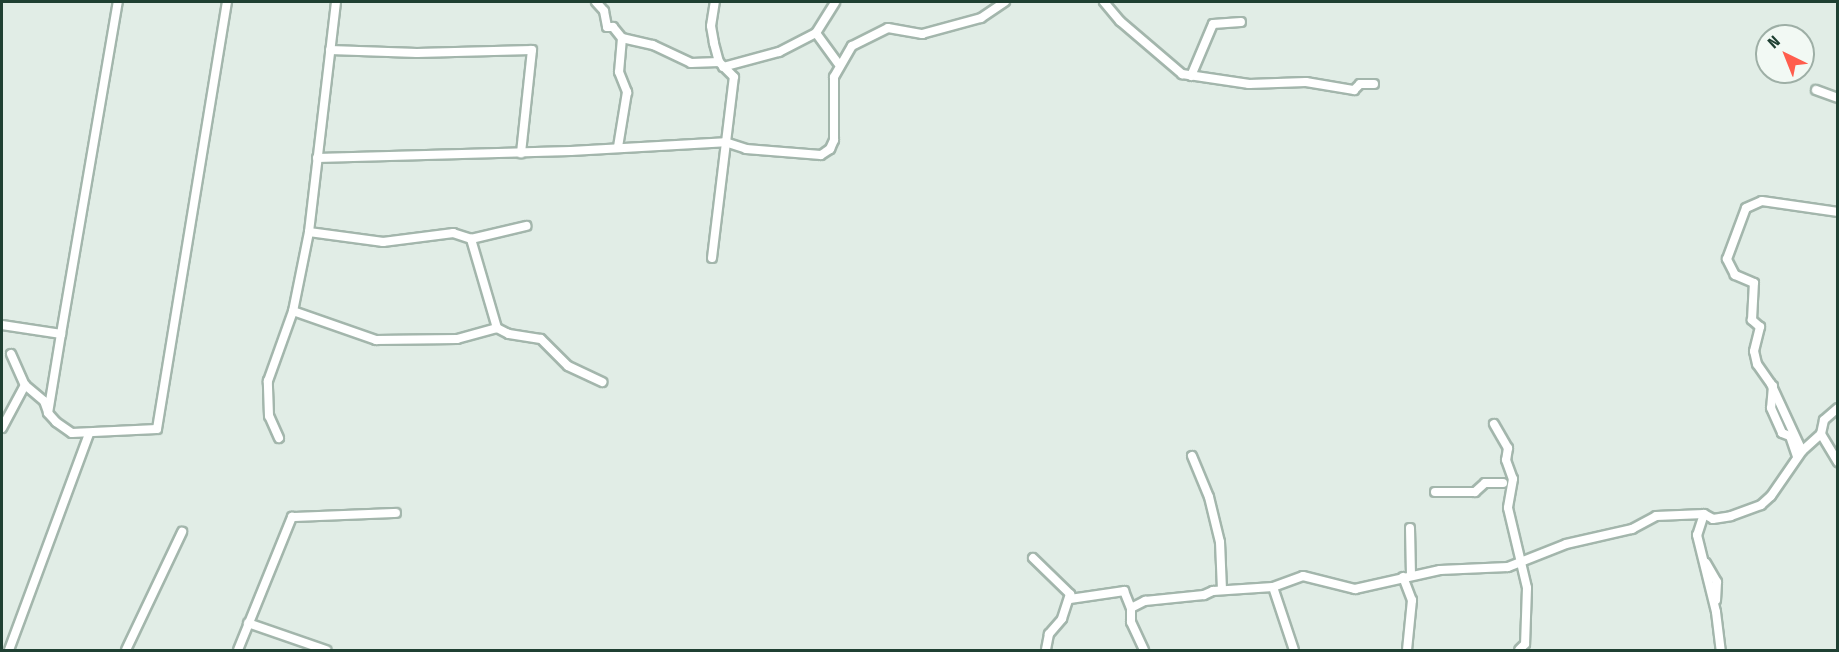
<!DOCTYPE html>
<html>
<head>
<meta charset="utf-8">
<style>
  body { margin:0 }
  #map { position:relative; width:1839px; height:652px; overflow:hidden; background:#e1ede6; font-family:"Fira Sans Condensed",sans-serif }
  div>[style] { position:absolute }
  .roads { filter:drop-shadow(2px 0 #a3b6ac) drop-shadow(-2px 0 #a3b6ac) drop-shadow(0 2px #a3b6ac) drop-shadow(0 -2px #a3b6ac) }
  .minor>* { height:8px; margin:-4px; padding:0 4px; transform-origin:4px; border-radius:4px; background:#fff }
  span { translate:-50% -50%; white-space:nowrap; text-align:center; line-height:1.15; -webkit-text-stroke:6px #f2f9f4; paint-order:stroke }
  .frame { position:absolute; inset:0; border:3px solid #1f4032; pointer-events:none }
  .north { position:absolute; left:1755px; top:24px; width:60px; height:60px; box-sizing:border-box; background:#f2f9f4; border:2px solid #9eafa6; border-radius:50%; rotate:317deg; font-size:16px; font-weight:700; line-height:24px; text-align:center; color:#1f4032 }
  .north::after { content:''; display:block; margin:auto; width:21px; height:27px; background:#ff5d4d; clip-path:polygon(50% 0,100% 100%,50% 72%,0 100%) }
</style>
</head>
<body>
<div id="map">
  <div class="roads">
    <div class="minor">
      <div style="left:336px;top:2px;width:232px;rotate:96.7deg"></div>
      <div style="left:309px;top:232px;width:81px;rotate:101.4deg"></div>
      <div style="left:293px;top:311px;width:88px;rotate:19.3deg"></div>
      <div style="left:376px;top:340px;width:81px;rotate:-0.7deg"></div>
      <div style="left:457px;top:339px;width:41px;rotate:-15.4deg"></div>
      <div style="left:497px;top:328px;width:93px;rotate:-106.3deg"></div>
      <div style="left:596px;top:2px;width:12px;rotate:48deg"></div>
      <div style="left:604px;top:11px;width:16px;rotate:79deg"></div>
      <div style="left:607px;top:27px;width:6px"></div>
      <div style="left:613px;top:27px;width:14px;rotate:51deg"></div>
      <div style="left:622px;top:38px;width:34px;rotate:95deg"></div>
      <div style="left:619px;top:72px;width:22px;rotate:68deg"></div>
      <div style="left:627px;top:92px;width:56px;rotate:99.3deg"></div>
      <div style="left:1104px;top:2px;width:25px;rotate:50deg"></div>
      <div style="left:1120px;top:21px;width:82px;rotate:40.5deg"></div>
      <div style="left:1182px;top:74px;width:68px;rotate:8.5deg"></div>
      <div style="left:1249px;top:84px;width:57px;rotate:-2deg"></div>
      <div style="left:1306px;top:82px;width:49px;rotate:9.5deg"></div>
      <div style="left:1354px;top:90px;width:8px;rotate:-45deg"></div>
      <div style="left:1360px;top:84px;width:14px"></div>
      <div style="left:816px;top:33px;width:37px;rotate:54deg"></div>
      <div style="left:622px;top:38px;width:32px;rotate:13deg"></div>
      <div style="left:653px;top:45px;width:42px;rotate:25.3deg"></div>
      <div style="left:691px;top:63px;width:28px;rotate:-2deg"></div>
      <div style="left:330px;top:50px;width:87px;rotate:2deg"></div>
      <div style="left:417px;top:53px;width:115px;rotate:-1.5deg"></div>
      <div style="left:532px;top:50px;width:104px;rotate:96.1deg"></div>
      <div style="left:723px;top:67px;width:58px;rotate:-15deg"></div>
      <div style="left:779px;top:52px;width:42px;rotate:-27.2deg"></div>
      <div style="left:816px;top:33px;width:36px;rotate:-58deg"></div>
      <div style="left:1191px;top:76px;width:56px;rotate:-67.1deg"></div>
      <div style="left:1213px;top:24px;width:28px;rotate:-4deg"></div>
      <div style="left:1816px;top:90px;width:23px;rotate:20deg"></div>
      <div style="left:317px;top:158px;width:254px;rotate:-1.6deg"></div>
      <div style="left:571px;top:151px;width:154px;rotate:-3.3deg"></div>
      <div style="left:725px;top:142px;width:22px;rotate:18deg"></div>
      <div style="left:746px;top:149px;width:75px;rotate:4.6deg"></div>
      <div style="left:821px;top:155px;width:11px;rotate:-34deg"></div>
      <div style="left:830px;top:149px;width:10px;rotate:-66deg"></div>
      <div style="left:834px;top:140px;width:63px;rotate:-90deg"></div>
      <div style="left:834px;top:77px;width:36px;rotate:-60deg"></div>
      <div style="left:852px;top:46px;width:40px;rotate:-26.6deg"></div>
      <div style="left:888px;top:28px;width:35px;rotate:10deg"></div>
      <div style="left:922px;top:34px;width:61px;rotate:-15.2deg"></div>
      <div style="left:981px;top:18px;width:29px;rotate:-34deg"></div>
      <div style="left:309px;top:232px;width:75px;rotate:7.7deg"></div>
      <div style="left:383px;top:242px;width:71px;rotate:-7.3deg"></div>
      <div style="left:453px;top:233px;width:19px;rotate:18deg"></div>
      <div style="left:471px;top:239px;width:57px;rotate:-13.3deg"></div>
      <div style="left:712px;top:258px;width:182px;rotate:-83.1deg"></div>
      <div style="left:734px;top:77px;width:21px;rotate:-135deg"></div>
      <div style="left:719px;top:62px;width:20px;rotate:-105deg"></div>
      <div style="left:714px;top:43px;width:17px;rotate:-100deg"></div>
      <div style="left:711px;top:26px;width:24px;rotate:-81deg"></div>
      <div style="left:2px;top:325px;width:60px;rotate:8.7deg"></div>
      <div style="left:61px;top:334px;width:337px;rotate:-80.3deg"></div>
      <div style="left:497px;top:328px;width:13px;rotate:27deg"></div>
      <div style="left:509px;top:334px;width:32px;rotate:9deg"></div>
      <div style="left:541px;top:339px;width:38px;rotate:45deg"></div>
      <div style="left:568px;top:366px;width:38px;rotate:25deg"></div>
      <div style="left:61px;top:334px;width:80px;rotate:99.3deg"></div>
      <div style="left:48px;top:413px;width:12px;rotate:48deg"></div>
      <div style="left:56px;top:422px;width:19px;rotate:35deg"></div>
      <div style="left:72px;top:433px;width:85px;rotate:-2.7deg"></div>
      <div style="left:157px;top:429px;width:433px;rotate:-80.7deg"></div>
      <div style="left:11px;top:354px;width:34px;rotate:66deg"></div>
      <div style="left:25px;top:385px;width:25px;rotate:40deg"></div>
      <div style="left:44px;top:401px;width:12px;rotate:70deg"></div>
      <div style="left:1773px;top:386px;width:22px;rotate:95deg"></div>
      <div style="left:1771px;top:408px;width:27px;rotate:66deg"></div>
      <div style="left:1782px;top:433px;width:9px;rotate:21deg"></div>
      <div style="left:1790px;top:436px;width:21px;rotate:71deg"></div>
      <div style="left:1494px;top:424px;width:28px;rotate:60deg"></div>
      <div style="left:1508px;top:448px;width:12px;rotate:99deg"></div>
      <div style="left:1506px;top:460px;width:20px;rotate:70deg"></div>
      <div style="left:1513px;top:479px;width:29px;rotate:100deg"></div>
      <div style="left:1508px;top:508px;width:82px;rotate:76.6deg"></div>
      <div style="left:1527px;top:588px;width:56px;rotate:92deg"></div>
      <div style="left:1525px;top:644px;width:8px;rotate:135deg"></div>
      <div style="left:2px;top:428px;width:49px;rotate:-61.9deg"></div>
      <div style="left:1821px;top:434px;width:33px;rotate:59deg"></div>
      <div style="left:279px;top:438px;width:24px;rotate:-114deg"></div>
      <div style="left:269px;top:416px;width:35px;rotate:-92deg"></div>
      <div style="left:268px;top:381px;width:74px;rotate:-70.3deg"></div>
      <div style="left:1802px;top:451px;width:74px;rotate:-114.8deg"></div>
      <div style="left:1771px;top:384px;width:24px;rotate:-125deg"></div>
      <div style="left:1757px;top:364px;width:13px;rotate:-103deg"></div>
      <div style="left:1754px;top:351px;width:25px;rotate:-76deg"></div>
      <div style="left:1760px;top:327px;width:11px;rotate:-139deg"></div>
      <div style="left:1752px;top:320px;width:37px;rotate:-87deg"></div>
      <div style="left:1754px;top:283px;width:21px;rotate:-157deg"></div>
      <div style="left:1735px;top:275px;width:18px;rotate:-117deg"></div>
      <div style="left:1727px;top:259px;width:54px;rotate:-69.6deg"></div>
      <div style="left:1746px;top:208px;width:17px;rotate:-24deg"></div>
      <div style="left:1762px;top:201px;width:77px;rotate:8.2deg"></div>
      <div style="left:1192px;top:456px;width:44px;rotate:67.5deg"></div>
      <div style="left:1209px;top:497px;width:46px;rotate:76.3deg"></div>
      <div style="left:1220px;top:542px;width:48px;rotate:87.6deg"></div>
      <div style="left:1435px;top:492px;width:40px"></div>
      <div style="left:1475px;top:492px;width:13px;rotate:-42deg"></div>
      <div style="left:1485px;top:483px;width:18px"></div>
      <div style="left:1704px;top:514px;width:22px;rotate:108deg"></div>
      <div style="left:1697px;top:535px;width:79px;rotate:76.1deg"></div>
      <div style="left:1716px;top:612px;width:38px;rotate:83deg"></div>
      <div style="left:1410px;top:528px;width:47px;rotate:88.8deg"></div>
      <div style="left:1033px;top:558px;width:52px;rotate:44.2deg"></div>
      <div style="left:1070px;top:594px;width:26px;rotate:108deg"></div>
      <div style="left:1062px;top:619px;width:20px;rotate:131deg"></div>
      <div style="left:1049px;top:634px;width:16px;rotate:101deg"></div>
      <div style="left:1706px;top:563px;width:22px;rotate:60deg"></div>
      <div style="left:1717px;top:582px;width:18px;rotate:93deg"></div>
      <div style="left:1403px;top:577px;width:25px;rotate:69deg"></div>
      <div style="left:1412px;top:600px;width:50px;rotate:95.7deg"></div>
      <div style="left:1273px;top:587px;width:66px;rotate:71.6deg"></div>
      <div style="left:1070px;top:599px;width:55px;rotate:-8.4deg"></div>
      <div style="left:1124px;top:591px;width:18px;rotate:68deg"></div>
      <div style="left:1131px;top:608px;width:14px;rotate:90deg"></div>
      <div style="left:1131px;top:622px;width:31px;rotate:65deg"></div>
      <div style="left:1131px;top:608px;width:16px;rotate:-27deg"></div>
      <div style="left:1145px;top:601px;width:59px;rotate:-5.8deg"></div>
      <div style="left:1204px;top:595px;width:10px;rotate:-24deg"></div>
      <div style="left:1213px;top:591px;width:60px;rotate:-3.8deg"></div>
      <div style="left:1273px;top:587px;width:32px;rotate:-20deg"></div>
      <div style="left:1303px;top:576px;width:54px;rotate:14deg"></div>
      <div style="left:1355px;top:589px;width:87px;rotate:-12.6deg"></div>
      <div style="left:1440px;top:570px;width:68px;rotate:-2.5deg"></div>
      <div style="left:1508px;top:567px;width:62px;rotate:-21.6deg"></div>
      <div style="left:1566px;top:544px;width:68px;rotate:-12.8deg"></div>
      <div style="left:1632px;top:529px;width:27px;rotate:-28deg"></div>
      <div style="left:1656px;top:516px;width:48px;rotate:-2.4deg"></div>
      <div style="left:1704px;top:514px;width:10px;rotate:29deg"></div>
      <div style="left:1713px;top:519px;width:18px;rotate:-9deg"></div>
      <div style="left:1731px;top:516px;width:32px;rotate:-20deg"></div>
      <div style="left:1761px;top:505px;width:13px;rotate:-42deg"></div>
      <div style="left:1771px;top:496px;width:55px;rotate:-55.4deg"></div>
      <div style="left:1802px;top:451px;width:25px;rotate:-42deg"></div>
      <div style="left:1821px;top:434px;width:14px;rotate:-78deg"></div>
      <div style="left:1824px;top:420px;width:18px;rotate:-41deg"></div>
      <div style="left:248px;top:623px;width:83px;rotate:19.1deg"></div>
      <div style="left:9px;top:650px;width:230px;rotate:-69.7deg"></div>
      <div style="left:126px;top:650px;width:131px;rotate:-64.6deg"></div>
      <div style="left:238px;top:650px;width:144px;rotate:-67.9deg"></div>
      <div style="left:292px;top:517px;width:104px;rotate:-2.2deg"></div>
    </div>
  </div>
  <div class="frame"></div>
  <div class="north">N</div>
</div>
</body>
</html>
